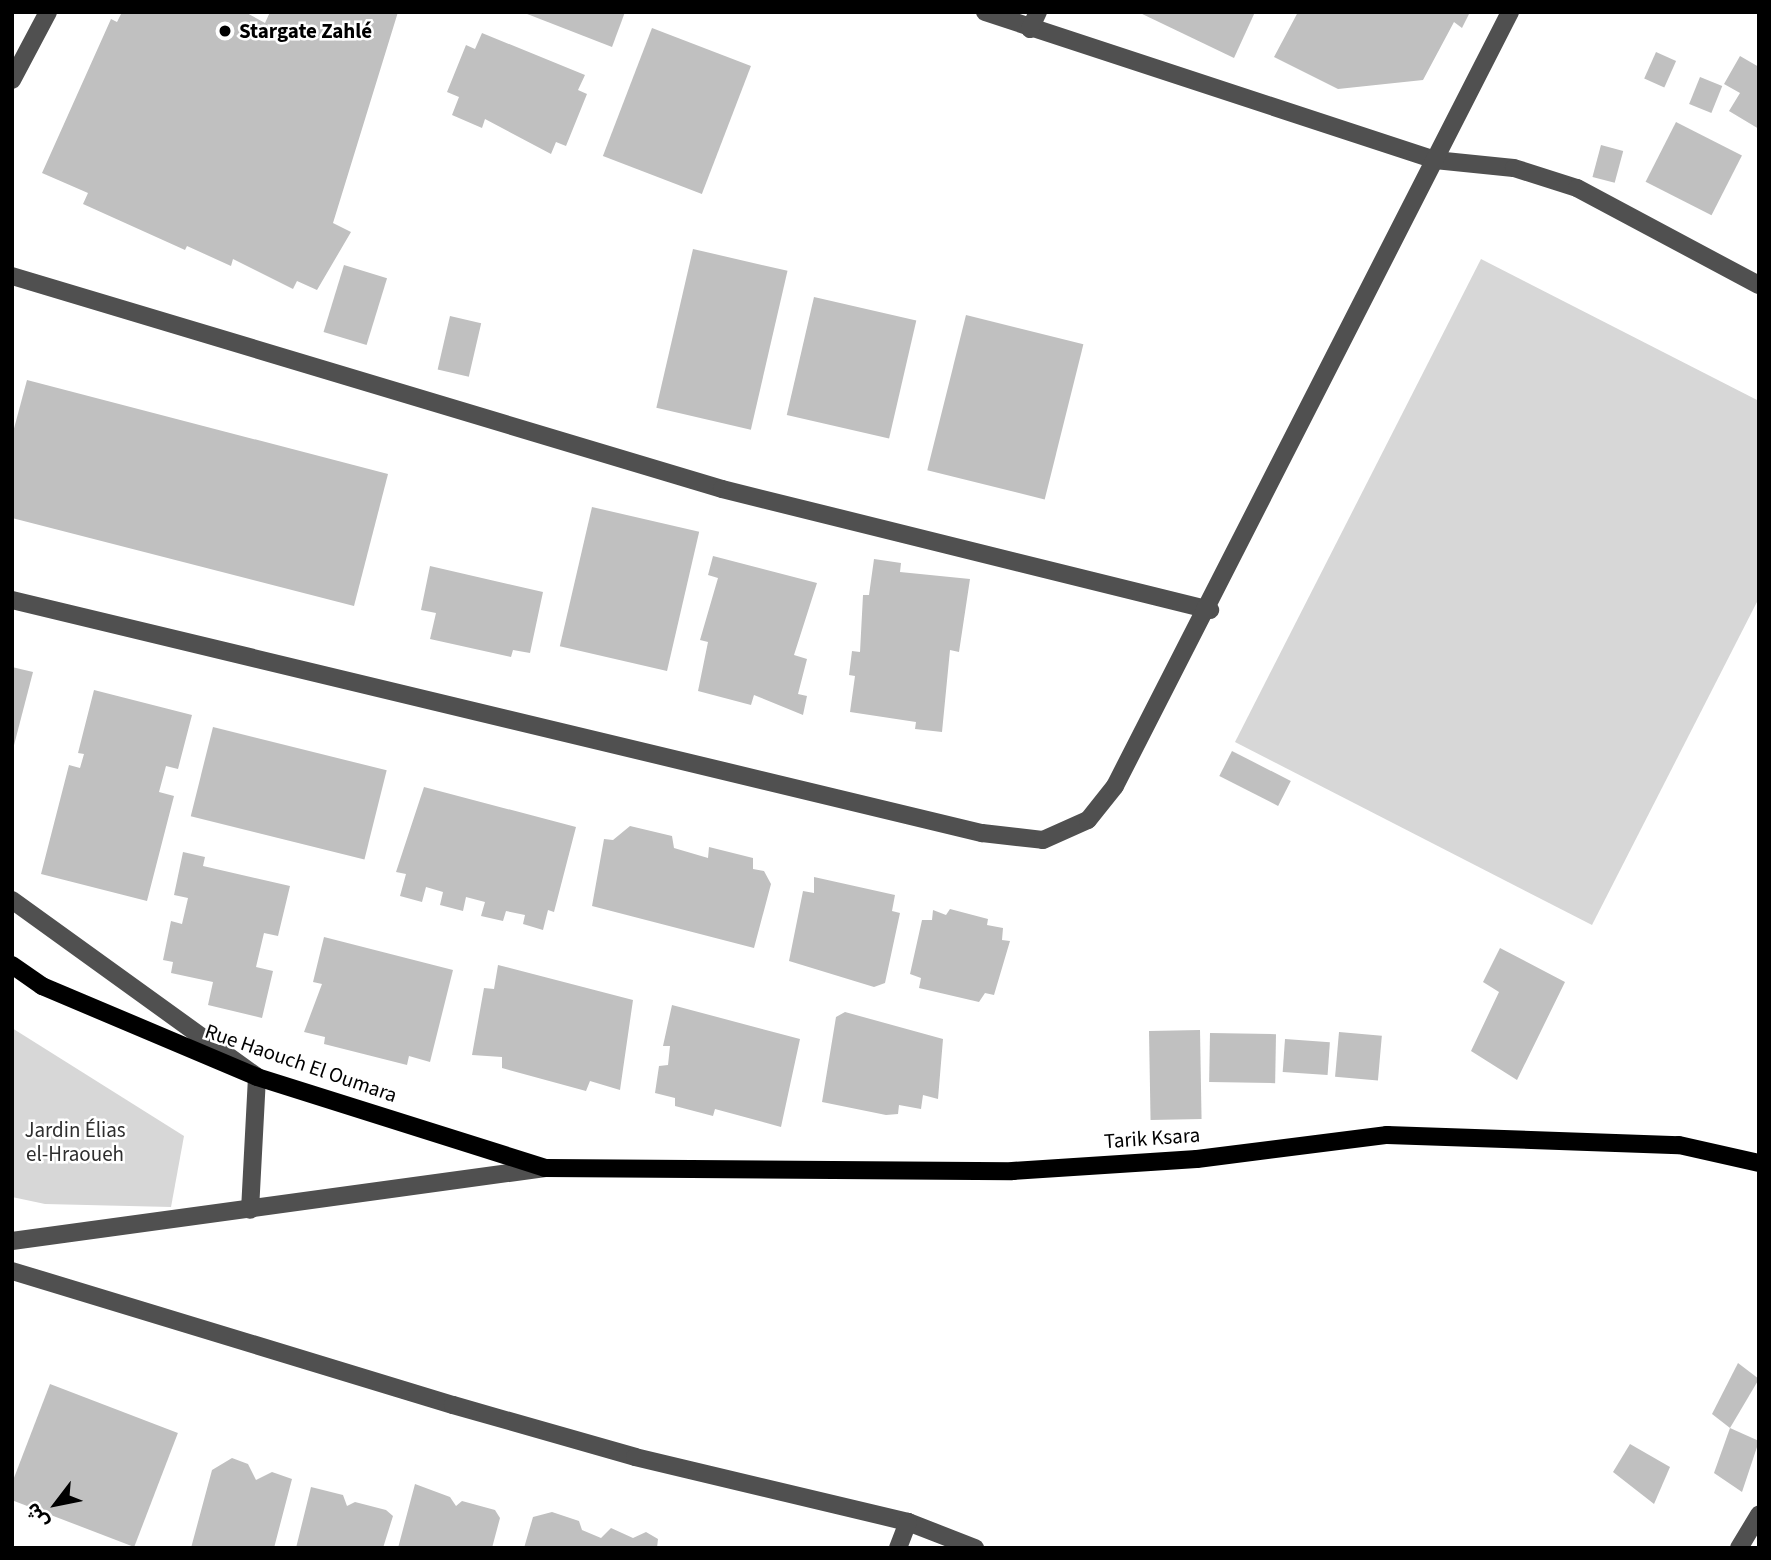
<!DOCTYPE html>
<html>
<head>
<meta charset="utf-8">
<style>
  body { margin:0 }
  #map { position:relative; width:1771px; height:1560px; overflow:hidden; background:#fff; font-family:"Source Sans 3","Noto Sans Arabic",sans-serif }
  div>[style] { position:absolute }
  .green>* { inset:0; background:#d7d7d7 }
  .building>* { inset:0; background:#c0c0c0; transform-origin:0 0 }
  .minor>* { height:18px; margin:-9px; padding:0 9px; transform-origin:9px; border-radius:9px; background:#505050 }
  .major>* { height:18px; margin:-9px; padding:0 9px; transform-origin:9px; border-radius:9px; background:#000 }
  .dots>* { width:19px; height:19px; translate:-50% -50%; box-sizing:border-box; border:4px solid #fff; border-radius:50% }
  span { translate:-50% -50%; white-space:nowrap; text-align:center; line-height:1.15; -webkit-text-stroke:5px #fff; paint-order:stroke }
  .poi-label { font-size:21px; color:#000; font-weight:700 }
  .left { translate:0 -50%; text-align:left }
  .street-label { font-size:21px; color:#000 }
  .park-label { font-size:21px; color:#2e2e2e }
  .frame { position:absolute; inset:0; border:14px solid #000; pointer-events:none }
  .north { position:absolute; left:21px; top:1469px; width:70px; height:70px; -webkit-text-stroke:5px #fff; paint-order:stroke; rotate:238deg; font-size:19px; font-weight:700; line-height:28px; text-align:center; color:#000 }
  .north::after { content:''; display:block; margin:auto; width:24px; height:32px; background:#000; clip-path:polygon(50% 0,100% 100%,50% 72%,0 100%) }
</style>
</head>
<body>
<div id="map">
  <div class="green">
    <div style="clip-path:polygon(1481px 259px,1759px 401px,1759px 598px,1592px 925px,1235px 742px)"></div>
    <div style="clip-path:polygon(12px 1028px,184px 1136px,171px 1207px,45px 1204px,12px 1197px)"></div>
  </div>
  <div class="building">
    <div style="clip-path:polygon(122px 12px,245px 12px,265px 23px,270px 12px,398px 12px,333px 223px,351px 232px,317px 290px,297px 281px,293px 289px,233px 259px,231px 266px,187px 246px,185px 250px,83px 204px,88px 193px,42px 173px,111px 19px,117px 22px)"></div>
    <div style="clip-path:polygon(522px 12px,625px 12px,612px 47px)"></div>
    <div style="clip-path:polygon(1138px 12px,1255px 12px,1234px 58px)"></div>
    <div style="clip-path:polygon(1298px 12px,1470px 12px,1462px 28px,1454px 22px,1423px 80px,1338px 89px,1274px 57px)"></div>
    <div style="left:652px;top:28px;width:106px;height:137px;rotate:21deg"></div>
    <div style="clip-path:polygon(482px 33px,585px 75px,578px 90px,587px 94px,566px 146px,556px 142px,551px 154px,485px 119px,482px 128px,452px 115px,459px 97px,447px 92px,466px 45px,475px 49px)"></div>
    <div style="left:1656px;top:52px;width:22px;height:29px;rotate:24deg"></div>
    <div style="clip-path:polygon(1740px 56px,1759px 67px,1759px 129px,1729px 111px,1740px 93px,1724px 84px)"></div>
    <div style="left:1700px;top:77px;width:24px;height:29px;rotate:22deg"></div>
    <div style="left:1676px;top:122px;width:74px;height:67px;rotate:27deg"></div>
    <div style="left:1601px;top:145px;width:23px;height:33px;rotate:15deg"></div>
    <div style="left:693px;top:249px;width:97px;height:163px;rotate:13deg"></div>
    <div style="left:344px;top:265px;width:45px;height:70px;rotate:17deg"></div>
    <div style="left:814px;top:297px;width:105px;height:121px;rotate:13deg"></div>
    <div style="left:966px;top:315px;width:121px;height:160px;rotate:14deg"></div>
    <div style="left:450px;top:316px;width:32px;height:55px;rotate:13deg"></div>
    <div style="clip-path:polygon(27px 380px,388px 474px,354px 606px,12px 518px,12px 436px)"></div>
    <div style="left:592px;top:507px;width:110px;height:143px;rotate:13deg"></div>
    <div style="clip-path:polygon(713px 556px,817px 583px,794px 655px,807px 659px,798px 694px,807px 696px,803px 715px,754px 695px,751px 705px,698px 691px,708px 642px,700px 640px,718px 578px,708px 575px)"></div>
    <div style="clip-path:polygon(874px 559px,901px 563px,900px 572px,970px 579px,959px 652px,950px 650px,942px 732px,915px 729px,916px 722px,850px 712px,855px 676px,849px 675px,852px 651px,860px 652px,863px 595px,869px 595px)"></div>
    <div style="clip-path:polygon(430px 566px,543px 592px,530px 653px,513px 650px,511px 657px,430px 639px,436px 613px,421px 610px)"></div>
    <div style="clip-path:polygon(12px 667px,33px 672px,13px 749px,12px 749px)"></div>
    <div style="clip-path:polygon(94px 690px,192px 715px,178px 769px,166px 766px,159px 792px,174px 796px,147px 901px,41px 874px,69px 765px,80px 768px,84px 754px,78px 753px)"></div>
    <div style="left:213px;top:727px;width:179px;height:92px;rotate:14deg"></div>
    <div style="left:1232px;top:751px;width:66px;height:28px;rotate:27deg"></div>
    <div style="clip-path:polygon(424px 787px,576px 827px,554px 912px,548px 910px,543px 930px,523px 924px,525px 915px,506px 911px,503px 921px,481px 916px,485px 902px,466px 897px,463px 911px,440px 905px,443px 892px,426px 887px,422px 902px,400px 896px,406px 874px,396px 872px)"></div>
    <div style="clip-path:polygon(630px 826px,672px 836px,674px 848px,708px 858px,709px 847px,753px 858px,753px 869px,764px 871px,771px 884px,754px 948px,592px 906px,604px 839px,613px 840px)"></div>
    <div style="clip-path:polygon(183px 852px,205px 857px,203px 866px,290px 886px,278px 936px,264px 933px,256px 967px,273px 971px,262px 1018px,208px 1005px,213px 982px,171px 973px,173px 962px,163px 960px,171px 921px,182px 924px,188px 898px,174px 895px)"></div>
    <div style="clip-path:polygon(814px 877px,895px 895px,892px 911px,900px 913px,885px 983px,874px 987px,789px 961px,803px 891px,814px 893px)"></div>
    <div style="clip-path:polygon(950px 909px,988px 919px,987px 925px,1003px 928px,1002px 940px,1010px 941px,994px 995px,985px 993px,979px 1002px,919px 988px,921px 978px,910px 974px,922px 920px,932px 920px,933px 910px,946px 915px)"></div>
    <div style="clip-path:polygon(324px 937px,453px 970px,430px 1062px,409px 1056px,407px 1065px,324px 1044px,325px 1037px,304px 1032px,322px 984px,313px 982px)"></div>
    <div style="clip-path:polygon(1500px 948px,1565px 982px,1517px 1080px,1471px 1051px,1499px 992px,1483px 982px)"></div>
    <div style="clip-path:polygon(498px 965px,633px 1000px,620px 1090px,590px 1081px,586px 1091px,502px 1068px,502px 1057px,472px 1055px,484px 988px,494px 989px)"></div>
    <div style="clip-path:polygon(672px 1005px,800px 1039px,781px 1127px,715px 1109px,713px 1116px,675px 1106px,675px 1098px,655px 1093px,659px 1066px,668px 1065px,670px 1046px,663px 1046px)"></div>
    <div style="clip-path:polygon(845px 1012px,943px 1039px,938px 1099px,923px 1095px,921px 1109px,899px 1105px,898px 1114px,886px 1115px,822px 1102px,836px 1017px)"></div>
    <div style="left:1200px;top:1030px;width:89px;height:51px;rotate:89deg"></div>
    <div style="left:1339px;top:1032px;width:43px;height:45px;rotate:5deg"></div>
    <div style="left:1210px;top:1033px;width:66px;height:49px;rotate:1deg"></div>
    <div style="left:1285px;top:1039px;width:45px;height:33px;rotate:4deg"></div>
    <div style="clip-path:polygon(1738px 1363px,1759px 1379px,1730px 1428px,1712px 1414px)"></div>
    <div style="left:50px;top:1384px;width:137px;height:122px;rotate:21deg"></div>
    <div style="clip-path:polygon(1730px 1428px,1759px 1441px,1742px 1492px,1714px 1473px)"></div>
    <div style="clip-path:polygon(1630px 1444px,1670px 1467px,1654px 1504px,1613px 1472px)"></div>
    <div style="clip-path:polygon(232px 1458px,248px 1464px,256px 1480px,272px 1472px,292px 1479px,274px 1548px,191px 1548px,212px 1470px)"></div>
    <div style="clip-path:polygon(415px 1484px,450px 1497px,456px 1506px,462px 1501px,495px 1510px,500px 1518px,492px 1548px,398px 1548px)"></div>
    <div style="clip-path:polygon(311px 1487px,343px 1495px,347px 1506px,355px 1502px,386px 1510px,393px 1516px,383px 1548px,296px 1548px)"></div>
    <div style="clip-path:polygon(552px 1512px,579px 1521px,582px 1530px,601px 1538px,611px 1528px,633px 1538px,646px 1532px,658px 1539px,657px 1548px,524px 1548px,533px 1517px)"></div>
  </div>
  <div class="minor">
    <div style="left:985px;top:12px;width:474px;rotate:18.2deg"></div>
    <div style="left:1435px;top:160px;width:79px;rotate:5.8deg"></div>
    <div style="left:1514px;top:168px;width:66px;rotate:17.6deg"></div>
    <div style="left:1577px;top:188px;width:206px;rotate:28.1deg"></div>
    <div style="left:1030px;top:29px;width:19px;rotate:-65deg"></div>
    <div style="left:12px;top:80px;width:77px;rotate:-62.1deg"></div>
    <div style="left:12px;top:276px;width:741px;rotate:16.7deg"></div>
    <div style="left:722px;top:489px;width:503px;rotate:13.93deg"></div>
    <div style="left:12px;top:600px;width:998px;rotate:13.51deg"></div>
    <div style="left:982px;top:833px;width:61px;rotate:6.5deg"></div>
    <div style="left:1043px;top:840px;width:49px;rotate:-24deg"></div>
    <div style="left:1088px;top:820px;width:43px;rotate:-51.5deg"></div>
    <div style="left:1115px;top:786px;width:869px;rotate:-62.96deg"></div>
    <div style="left:12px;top:900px;width:302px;rotate:35.8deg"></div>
    <div style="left:257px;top:1077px;width:133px;rotate:93deg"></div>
    <div style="left:12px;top:1241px;width:538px;rotate:-7.8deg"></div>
    <div style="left:12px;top:1271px;width:461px;rotate:16.9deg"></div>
    <div style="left:453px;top:1405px;width:189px;rotate:15.9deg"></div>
    <div style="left:635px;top:1457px;width:281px;rotate:13.4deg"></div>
    <div style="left:908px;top:1522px;width:72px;rotate:21.2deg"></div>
    <div style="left:898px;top:1548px;width:28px;rotate:-69deg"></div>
    <div style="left:1739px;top:1548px;width:39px;rotate:-59deg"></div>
  </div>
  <div class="major">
    <div style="left:12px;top:965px;width:37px;rotate:35deg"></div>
    <div style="left:42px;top:986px;width:233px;rotate:22.9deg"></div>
    <div style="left:257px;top:1077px;width:302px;rotate:17.5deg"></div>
    <div style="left:545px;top:1168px;width:467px;rotate:0.4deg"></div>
    <div style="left:1012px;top:1171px;width:185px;rotate:-3.7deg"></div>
    <div style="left:1197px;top:1159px;width:192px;rotate:-7.2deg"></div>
    <div style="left:1387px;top:1135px;width:292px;rotate:2deg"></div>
    <div style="left:1679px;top:1145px;width:82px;rotate:12.7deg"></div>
  </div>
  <div class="dots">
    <div style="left:225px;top:31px;background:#000"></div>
  </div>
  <div class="poi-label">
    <span class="left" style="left:239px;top:31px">Stargate Zahlé</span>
  </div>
  <div class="street-label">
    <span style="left:301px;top:1063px;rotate:19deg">Rue Haouch El Oumara</span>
    <span style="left:1152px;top:1138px;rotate:-4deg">Tarik Ksara</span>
  </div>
  <div class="park-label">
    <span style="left:75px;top:1142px">Jardin Élias<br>el-Hraoueh</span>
  </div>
  <div class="frame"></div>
  <div class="north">ش</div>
</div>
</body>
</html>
